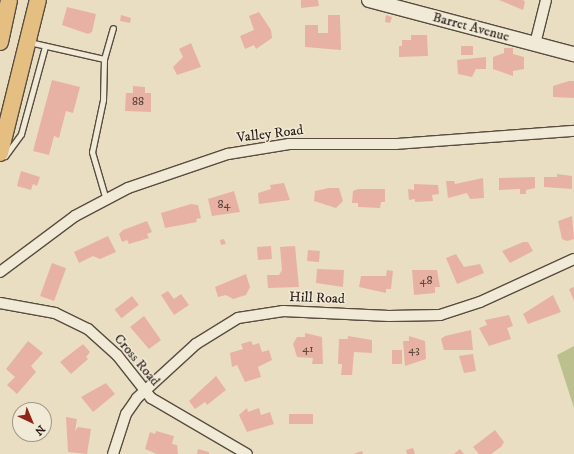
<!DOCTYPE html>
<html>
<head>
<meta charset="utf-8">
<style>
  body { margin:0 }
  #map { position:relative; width:574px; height:454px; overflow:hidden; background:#eadec2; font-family:"IM FELL DW Pica",serif }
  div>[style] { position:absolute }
  .green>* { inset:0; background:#bcc08f }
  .building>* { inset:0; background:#e7b2a3; transform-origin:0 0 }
  .roads { filter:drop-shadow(1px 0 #584c40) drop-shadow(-1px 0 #584c40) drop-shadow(0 1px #584c40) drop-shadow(0 -1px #584c40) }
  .lane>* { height:5px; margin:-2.5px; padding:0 2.5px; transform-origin:2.5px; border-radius:2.5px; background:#f1ead7 }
  .street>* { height:10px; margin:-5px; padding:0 5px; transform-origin:5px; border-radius:5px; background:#f1ead7 }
  .secondary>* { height:14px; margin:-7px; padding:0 7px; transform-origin:7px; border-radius:7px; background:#f1ead7 }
  .primary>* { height:16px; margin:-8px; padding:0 8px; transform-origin:8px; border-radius:8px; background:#e5bf81 }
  span { translate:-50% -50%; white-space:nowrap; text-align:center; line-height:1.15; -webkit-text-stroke:3px #f1ead7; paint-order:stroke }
  .number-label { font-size:12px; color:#574138 }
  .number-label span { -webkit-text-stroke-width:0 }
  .street-label { font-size:14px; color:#271b14 }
  .north { position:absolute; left:12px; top:402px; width:40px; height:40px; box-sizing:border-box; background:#f1ead7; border:1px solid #a09789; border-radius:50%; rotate:136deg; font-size:11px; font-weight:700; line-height:16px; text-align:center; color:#271b14 }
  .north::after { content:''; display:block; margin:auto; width:14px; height:18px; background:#8f2418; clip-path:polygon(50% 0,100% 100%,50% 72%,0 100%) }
</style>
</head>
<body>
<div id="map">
  <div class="green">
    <div style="clip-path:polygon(574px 346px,574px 408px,557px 355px)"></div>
  </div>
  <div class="building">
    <div style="clip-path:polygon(301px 0,318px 0,319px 6px,301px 8px)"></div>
    <div style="clip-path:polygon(499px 0,523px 0,525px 2px,523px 10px)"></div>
    <div style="clip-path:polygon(67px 7px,96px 14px,92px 32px,88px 34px,62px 25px)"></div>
    <div style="clip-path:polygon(259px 12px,271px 30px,272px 38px,256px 49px,254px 45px,245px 49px,240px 36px,254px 30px,249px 16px)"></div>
    <div style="clip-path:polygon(121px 15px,131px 18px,130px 23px,120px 21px)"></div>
    <div style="clip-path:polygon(328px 15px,340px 15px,341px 50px,305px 47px,305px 25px,318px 25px,318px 33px,328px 33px)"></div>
    <div style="clip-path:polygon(386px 15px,392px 17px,390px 23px,385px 22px)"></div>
    <div style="clip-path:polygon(411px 35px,427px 35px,428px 56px,399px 57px,399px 46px,402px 46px,402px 40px,411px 40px)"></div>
    <div style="clip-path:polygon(191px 43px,201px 67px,177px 75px,173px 67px,183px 57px,179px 49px)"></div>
    <div style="left:473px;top:46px;width:9px;height:12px;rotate:90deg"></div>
    <div style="clip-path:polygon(504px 48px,513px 48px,513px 54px,524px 57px,524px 69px,513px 71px,513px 76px,493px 69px,493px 57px,504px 53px)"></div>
    <div style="clip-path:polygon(486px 57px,486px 69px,476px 69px,472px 77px,458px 74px,457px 60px)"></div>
    <div style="clip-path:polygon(52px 80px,80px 87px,73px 113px,66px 111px,59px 138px,54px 136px,49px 155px,33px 151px)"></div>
    <div style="clip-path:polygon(569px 81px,574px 81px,574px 98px,553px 97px,553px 86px)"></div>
    <div style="clip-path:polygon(133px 86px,145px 87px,145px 93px,151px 93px,151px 112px,125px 111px,126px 93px,133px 93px)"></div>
    <div style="clip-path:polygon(21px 171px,40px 177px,37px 186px,33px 184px,31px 190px,17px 186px)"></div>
    <div style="clip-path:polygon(557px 174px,572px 176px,572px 189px,544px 187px,544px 177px,557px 177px)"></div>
    <div style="clip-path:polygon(535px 177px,535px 188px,526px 190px,526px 194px,520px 194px,520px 189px,499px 190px,499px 178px)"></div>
    <div style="clip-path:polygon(483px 178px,484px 198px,470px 199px,467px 193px,448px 198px,446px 181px,454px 181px,455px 184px)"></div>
    <div style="clip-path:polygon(284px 183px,290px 200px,259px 204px,258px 193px,271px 189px,270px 185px)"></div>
    <div style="clip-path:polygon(414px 184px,438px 185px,439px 194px,432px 195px,433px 201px,415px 202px,415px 199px,409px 200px,408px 189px,414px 190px)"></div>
    <div style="clip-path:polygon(329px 188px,339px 188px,343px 201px,336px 208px,314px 201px,315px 191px)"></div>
    <div style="clip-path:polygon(358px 189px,385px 189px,385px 202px,381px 202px,380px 208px,358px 207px,358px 203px,352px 203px,353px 191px)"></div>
    <div style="clip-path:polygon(234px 191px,240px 212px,212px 216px,208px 199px)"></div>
    <div style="clip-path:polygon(191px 204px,198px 205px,201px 218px,196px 219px,197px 222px,165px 228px,161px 213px)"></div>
    <div style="clip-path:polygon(572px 216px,574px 239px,567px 241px,562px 239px,558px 221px)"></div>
    <div style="clip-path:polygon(147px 221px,152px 232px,147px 234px,149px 238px,129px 244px,127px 240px,122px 242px,119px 234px,123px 230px)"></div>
    <div style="clip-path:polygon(108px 236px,116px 252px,100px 259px,93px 256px,79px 263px,74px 252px)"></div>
    <div style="clip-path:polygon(224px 239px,226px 244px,221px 245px,220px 240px)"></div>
    <div style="clip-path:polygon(523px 242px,528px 242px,533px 251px,510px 263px,502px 251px)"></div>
    <div style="left:271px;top:246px;width:13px;height:14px;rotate:86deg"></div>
    <div style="clip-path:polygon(295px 246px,299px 287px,268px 288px,267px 275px,279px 275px,282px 270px,280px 247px)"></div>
    <div style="left:308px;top:250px;width:12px;height:11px;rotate:5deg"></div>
    <div style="clip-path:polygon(456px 254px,464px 267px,480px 264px,484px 273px,457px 284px,446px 258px)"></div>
    <div style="left:52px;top:263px;width:15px;height:35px;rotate:20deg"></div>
    <div style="clip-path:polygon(317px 269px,344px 270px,343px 287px,316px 283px)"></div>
    <div style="clip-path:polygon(387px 270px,393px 271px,391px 289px,386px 289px,386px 293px,359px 287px,361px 276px,386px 276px)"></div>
    <div style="clip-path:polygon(412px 270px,437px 270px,440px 287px,435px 287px,435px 293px,414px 295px)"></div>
    <div style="clip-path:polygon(246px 274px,250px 287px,246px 295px,233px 299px,226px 295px,218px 297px,215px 287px)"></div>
    <div style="clip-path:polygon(574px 287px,574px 301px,569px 289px)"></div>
    <div style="clip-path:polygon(168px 291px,174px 299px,181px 294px,189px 305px,174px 315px,161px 295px)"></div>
    <div style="clip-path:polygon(553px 295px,561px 312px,528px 324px,523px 314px)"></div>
    <div style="left:132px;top:296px;width:11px;height:22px;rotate:52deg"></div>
    <div style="clip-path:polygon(509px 315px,513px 326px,507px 328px,511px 339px,489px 346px,479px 328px,487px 325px,485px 320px)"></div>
    <div style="clip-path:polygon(144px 316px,161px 340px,149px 349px,130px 327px)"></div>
    <div style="clip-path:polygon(471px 330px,473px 350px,444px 350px,441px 339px,445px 336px)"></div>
    <div style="clip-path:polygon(305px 333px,322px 337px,323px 364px,312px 364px,313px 358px,297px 357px,293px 344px,297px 337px,305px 337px)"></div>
    <div style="clip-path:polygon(348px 336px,372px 340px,372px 353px,354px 352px,352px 375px,341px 375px,342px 364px,338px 364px,339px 339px,348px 339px)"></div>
    <div style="clip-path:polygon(409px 336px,425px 341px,426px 359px,405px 366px,403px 341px,409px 341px)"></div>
    <div style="clip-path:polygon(28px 341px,43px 353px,31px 366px,36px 372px,17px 394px,7px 385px,15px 377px,6px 369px)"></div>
    <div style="clip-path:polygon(251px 341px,253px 345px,259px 343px,262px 352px,269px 350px,272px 360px,258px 367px,261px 377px,245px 382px,237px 365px,232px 367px,230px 353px,243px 349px,241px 344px)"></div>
    <div style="clip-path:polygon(83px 344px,90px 352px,86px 357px,88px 359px,71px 374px,60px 362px)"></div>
    <div style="left:392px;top:350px;width:10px;height:14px"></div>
    <div style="clip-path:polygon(473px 354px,476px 371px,464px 373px,459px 356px)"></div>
    <div style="clip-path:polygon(216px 376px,226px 390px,207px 405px,205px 402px,195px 409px,189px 401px)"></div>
    <div style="clip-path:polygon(106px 383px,115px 394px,93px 412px,81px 397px)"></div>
    <div style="clip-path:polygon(247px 408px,248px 412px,259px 408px,261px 415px,270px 412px,274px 424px,247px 432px,239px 415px)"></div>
    <div style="left:289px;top:414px;width:24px;height:10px"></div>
    <div style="clip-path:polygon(66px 417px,77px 419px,75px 431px,78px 427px,91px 429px,87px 454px,68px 452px)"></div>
    <div style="clip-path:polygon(495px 430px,504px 442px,501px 447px,491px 454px,479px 454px,473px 447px)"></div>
    <div style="clip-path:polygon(156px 431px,174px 436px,172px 444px,177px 445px,178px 454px,157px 454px,145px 449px,150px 432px,155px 434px)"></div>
    <div style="clip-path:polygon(413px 448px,415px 454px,407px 454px,406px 450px)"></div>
    <div style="clip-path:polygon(198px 449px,209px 452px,209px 454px,197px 454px)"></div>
    <div style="clip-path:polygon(460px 449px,464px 454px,454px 454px)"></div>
    <div style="clip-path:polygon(362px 451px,363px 454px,353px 454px)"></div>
  </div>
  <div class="roads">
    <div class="lane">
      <div style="left:29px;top:42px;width:77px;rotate:12.8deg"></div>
      <div style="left:104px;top:59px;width:41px;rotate:91.4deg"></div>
      <div style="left:103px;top:100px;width:53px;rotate:101.9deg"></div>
      <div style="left:92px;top:152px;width:50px;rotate:73.7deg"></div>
      <div style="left:104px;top:59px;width:32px;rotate:-74deg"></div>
      <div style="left:5px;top:156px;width:27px;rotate:-54deg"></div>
      <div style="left:21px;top:134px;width:91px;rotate:-74.7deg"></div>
    </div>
    <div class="street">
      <div style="left:535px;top:44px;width:45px;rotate:-76deg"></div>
      <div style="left:0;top:272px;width:94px;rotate:-36.7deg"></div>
      <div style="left:75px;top:216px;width:60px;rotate:-27.8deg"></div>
      <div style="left:128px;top:188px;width:106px;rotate:-18.8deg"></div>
      <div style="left:228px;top:154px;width:62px;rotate:-9.3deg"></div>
      <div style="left:289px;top:144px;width:107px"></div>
      <div style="left:396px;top:144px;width:178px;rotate:-4.2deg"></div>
      <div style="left:0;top:303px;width:56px;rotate:10.3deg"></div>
      <div style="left:55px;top:313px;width:37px;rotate:26deg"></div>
      <div style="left:88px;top:329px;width:39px;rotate:42deg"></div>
      <div style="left:117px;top:355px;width:55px;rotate:51.7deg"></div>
      <div style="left:151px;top:398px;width:111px;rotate:30.3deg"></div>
      <div style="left:113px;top:454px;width:42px;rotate:-72deg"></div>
      <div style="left:126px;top:414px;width:19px;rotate:-55deg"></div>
      <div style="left:137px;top:398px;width:80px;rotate:-42.5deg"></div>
      <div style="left:196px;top:344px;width:49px;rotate:-31.8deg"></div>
      <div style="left:238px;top:318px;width:46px;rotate:-8.8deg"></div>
      <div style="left:283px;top:311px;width:106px;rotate:2.7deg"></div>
      <div style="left:389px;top:316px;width:51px;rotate:-1.1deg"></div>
      <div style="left:440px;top:315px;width:42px;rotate:-18deg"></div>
      <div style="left:480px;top:302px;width:103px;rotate:-24.6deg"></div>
    </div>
    <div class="secondary">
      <div style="left:369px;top:0;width:212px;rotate:14.8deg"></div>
    </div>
    <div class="primary">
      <div style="left:0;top:42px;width:43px;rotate:-77.9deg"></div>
      <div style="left:0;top:153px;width:158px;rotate:-76.1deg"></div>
    </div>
  </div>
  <div class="number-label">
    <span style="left:138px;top:102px">88</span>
    <span style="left:224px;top:205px">84</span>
    <span style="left:426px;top:281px">48</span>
    <span style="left:308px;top:349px">41</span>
    <span style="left:414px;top:350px">43</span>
  </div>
  <div class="street-label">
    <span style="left:471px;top:27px;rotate:15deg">Barret Avenue</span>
    <span style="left:270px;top:134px;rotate:-7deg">Valley Road</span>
    <span style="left:317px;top:298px;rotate:2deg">Hill Road</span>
    <span style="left:137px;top:360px;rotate:50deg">Cross Road</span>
  </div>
  <div class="north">N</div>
</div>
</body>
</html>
